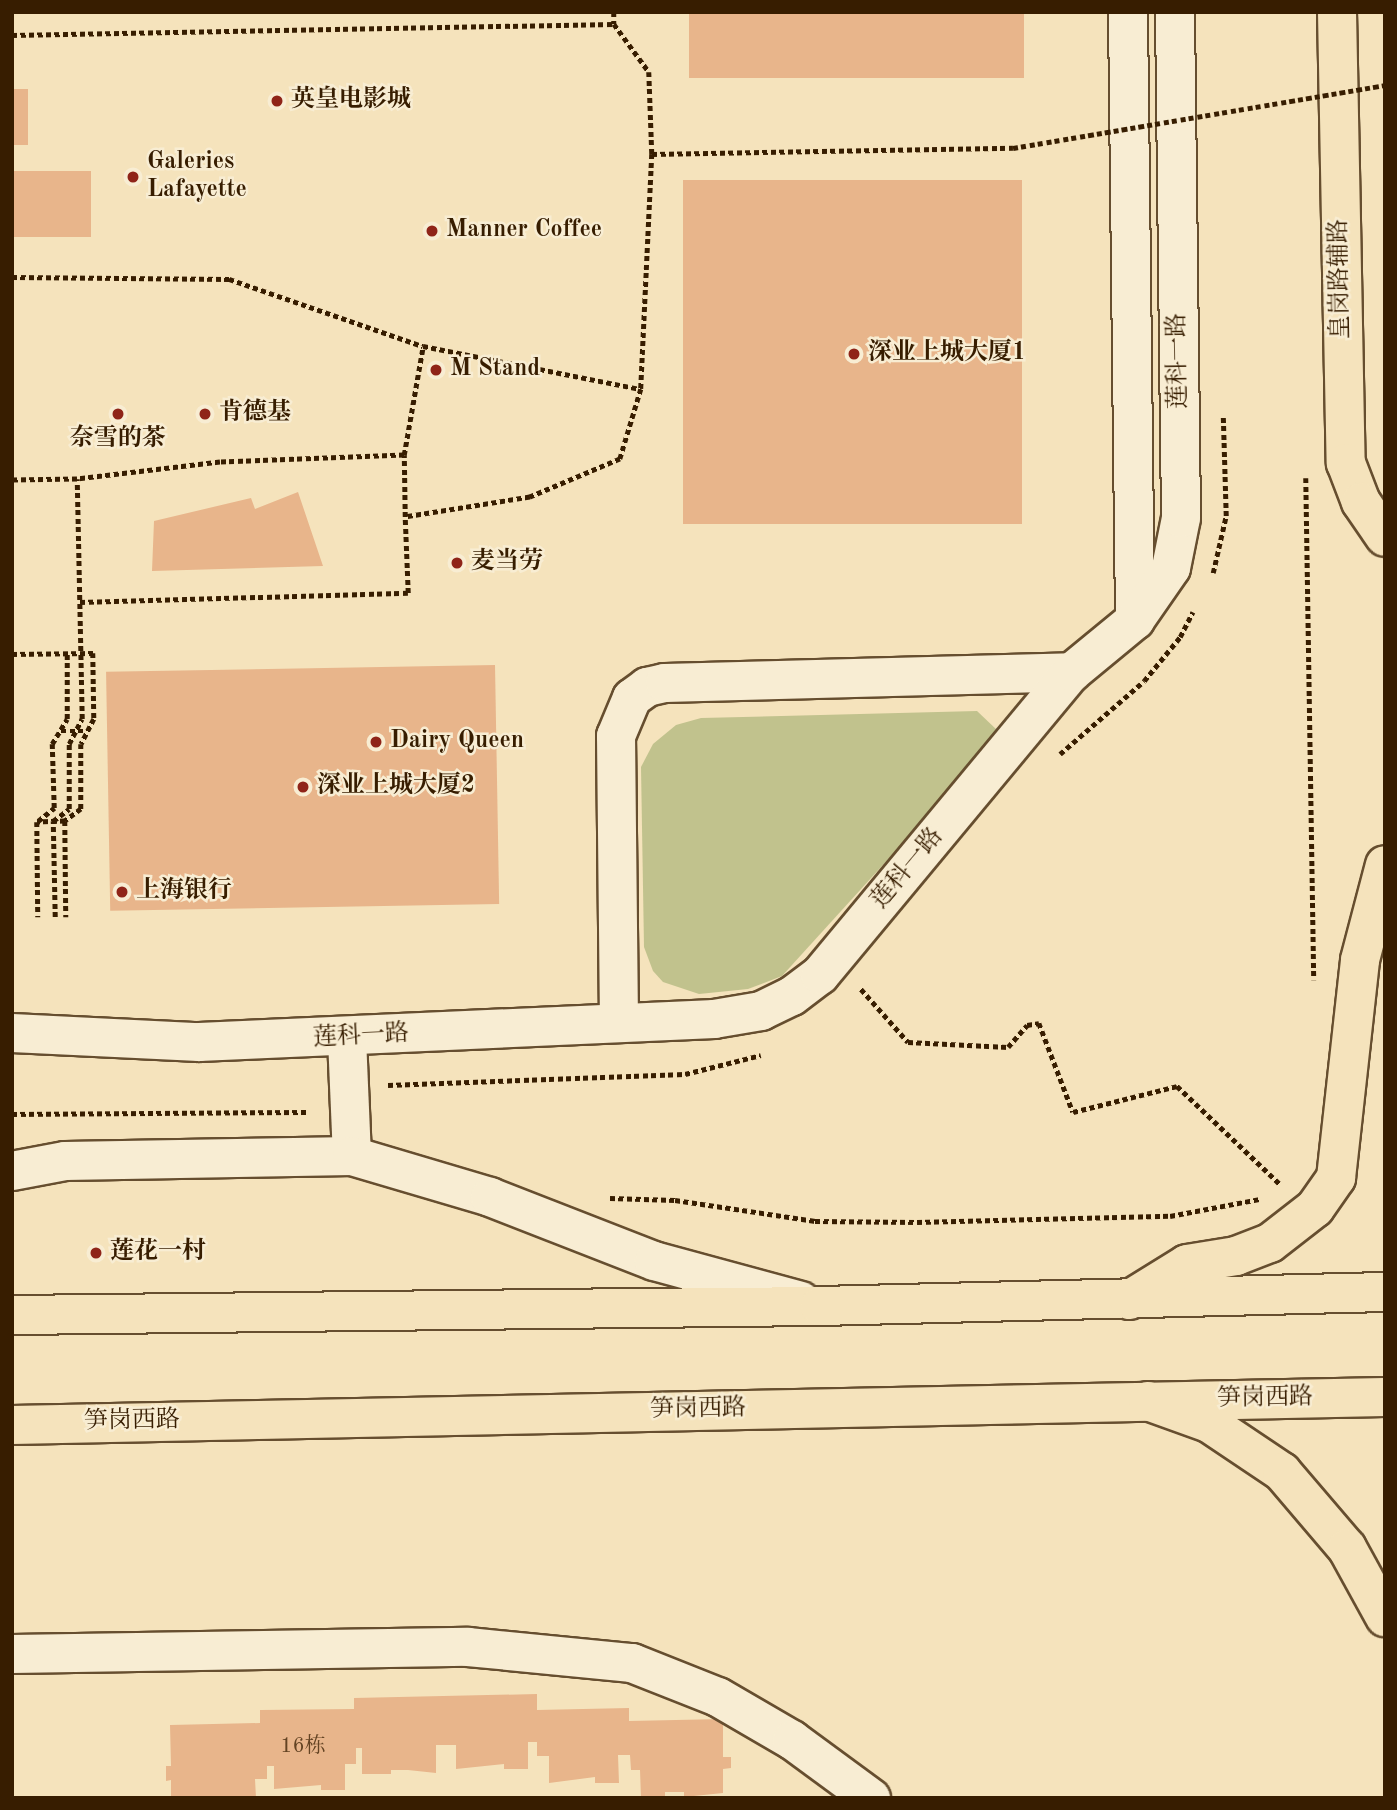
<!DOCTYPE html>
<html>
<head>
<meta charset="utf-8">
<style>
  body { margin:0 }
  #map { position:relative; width:1397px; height:1810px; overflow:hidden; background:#f5e3bc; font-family:"Old Standard TT","Noto Serif SC",serif }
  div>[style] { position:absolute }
  .green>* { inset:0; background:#c1c28d }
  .building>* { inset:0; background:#e8b58b; transform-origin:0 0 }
  .path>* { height:4.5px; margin-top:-2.25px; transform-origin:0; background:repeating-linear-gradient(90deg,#371d00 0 5px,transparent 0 8.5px) }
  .roads { filter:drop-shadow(2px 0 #664e2f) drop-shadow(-2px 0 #664e2f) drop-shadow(0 2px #664e2f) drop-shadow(0 -2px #664e2f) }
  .minor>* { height:38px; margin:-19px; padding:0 19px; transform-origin:19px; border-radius:19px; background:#f8edd3 }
  .major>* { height:38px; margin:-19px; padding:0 19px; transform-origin:19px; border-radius:19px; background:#f5e3bc }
  .highway>* { height:38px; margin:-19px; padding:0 19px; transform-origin:19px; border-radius:19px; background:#f5e3bc }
  .path-bridge>* { height:4.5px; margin-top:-2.25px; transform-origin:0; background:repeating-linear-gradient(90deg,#371d00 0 5px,transparent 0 8.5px) }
  .dots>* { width:19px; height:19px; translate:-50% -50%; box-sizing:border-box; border:4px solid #f8edd3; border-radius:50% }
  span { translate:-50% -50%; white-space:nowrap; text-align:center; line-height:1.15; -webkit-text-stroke:5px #f8edd3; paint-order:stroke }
  .number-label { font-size:21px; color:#634323 }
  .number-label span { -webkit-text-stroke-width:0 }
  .poi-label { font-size:24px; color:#371d00; font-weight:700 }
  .left { translate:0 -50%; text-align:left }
  .street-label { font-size:24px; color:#371d00 }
  .frame { position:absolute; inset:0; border:14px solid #371d00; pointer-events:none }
</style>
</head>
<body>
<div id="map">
  <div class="green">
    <div style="clip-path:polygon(977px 711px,997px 730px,991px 746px,782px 976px,748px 989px,699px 994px,663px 982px,653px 971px,644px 947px,641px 767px,653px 744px,676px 725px,701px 718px)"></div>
  </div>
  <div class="building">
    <div style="left:689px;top:12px;width:335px;height:66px"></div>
    <div style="left:12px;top:89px;width:16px;height:56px"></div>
    <div style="left:12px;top:171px;width:79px;height:66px"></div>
    <div style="left:1022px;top:180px;width:344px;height:339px;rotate:90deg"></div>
    <div style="clip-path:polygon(298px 492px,323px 566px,152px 571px,154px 521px,251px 498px,255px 509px)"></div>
    <div style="left:495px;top:665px;width:239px;height:389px;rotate:89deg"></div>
    <div style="clip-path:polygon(537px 1694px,537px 1710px,629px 1708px,629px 1721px,723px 1719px,723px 1757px,731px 1757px,731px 1768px,723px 1769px,723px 1793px,684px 1797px,684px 1792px,665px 1792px,665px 1798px,641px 1798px,640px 1770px,631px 1770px,630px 1755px,618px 1755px,619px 1783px,595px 1783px,595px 1777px,549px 1783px,549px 1756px,537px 1756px,537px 1742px,528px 1742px,528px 1769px,504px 1769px,504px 1764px,456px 1769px,456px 1745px,436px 1745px,436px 1773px,408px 1770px,391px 1770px,391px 1774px,362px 1774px,362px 1748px,356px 1748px,356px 1764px,345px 1764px,345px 1790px,321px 1790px,321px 1785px,274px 1789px,274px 1766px,267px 1766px,267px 1779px,255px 1779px,256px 1798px,171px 1798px,171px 1780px,166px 1781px,166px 1766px,171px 1766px,170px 1725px,260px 1723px,260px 1710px,354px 1709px,354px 1698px)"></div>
  </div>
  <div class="path">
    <div style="left:614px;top:12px;width:12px;rotate:90deg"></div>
    <div style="left:12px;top:35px;width:602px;rotate:-1.05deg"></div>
    <div style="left:614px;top:24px;width:59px;rotate:53.9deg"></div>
    <div style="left:649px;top:72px;width:82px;rotate:87.9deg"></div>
    <div style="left:652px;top:154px;width:235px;rotate:92.7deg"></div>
    <div style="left:641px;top:389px;width:73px;rotate:106.7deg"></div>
    <div style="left:620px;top:459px;width:98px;rotate:157.1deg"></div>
    <div style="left:530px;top:497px;width:127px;rotate:170.9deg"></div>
    <div style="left:405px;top:517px;width:62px;rotate:-90.9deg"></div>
    <div style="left:404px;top:455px;width:184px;rotate:177.8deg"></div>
    <div style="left:220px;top:462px;width:144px;rotate:173.2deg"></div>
    <div style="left:77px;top:479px;width:65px;rotate:179.1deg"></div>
    <div style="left:652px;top:154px;width:361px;rotate:-1deg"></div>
    <div style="left:12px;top:277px;width:217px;rotate:0.5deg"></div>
    <div style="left:229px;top:279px;width:205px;rotate:19.1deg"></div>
    <div style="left:423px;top:346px;width:222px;rotate:11.2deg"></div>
    <div style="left:404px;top:455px;width:111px;rotate:-80.1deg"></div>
    <div style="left:1306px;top:478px;width:502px;rotate:89.09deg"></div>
    <div style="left:1213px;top:573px;width:58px;rotate:-77.2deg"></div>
    <div style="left:1226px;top:516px;width:101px;rotate:-91.7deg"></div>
    <div style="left:80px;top:602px;width:328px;rotate:-1.6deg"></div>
    <div style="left:408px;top:593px;width:76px;rotate:-92.3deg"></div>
    <div style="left:12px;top:654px;width:81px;rotate:-0.7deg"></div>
    <div style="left:93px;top:653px;width:66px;rotate:89.1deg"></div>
    <div style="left:94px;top:719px;width:28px;rotate:117deg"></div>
    <div style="left:81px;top:744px;width:65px;rotate:90deg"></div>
    <div style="left:81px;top:809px;width:20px;rotate:143deg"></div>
    <div style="left:65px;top:821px;width:28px;rotate:178deg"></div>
    <div style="left:61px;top:731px;width:26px"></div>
    <div style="left:1060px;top:754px;width:111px;rotate:-41deg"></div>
    <div style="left:1144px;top:681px;width:57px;rotate:-50.7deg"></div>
    <div style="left:1180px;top:637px;width:28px;rotate:-63deg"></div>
    <div style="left:38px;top:821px;width:21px;rotate:-39deg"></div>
    <div style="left:54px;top:808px;width:64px;rotate:-91.8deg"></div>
    <div style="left:52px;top:744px;width:29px;rotate:-59deg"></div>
    <div style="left:67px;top:719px;width:65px;rotate:-90deg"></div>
    <div style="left:65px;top:821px;width:96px;rotate:89.4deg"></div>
    <div style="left:37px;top:822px;width:95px;rotate:89.4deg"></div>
    <div style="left:55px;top:917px;width:96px;rotate:-91.2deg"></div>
    <div style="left:53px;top:821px;width:20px;rotate:-37deg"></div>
    <div style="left:69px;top:809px;width:65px;rotate:-90deg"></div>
    <div style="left:69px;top:744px;width:28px;rotate:-63deg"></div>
    <div style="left:82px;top:719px;width:240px;rotate:-91.2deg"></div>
    <div style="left:861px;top:989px;width:71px;rotate:48.4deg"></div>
    <div style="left:908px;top:1042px;width:100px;rotate:2.9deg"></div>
    <div style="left:1008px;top:1047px;width:29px;rotate:-49deg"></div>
    <div style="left:1027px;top:1025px;width:12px;rotate:-9deg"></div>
    <div style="left:1039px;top:1023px;width:95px;rotate:69.1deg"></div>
    <div style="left:1073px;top:1112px;width:107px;rotate:-14deg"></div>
    <div style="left:1177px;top:1086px;width:142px;rotate:43.6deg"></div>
    <div style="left:388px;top:1085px;width:297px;rotate:-2.1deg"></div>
    <div style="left:685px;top:1074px;width:78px;rotate:-14deg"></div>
    <div style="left:12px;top:1114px;width:296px;rotate:-0.4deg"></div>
    <div style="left:610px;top:1198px;width:65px;rotate:1.8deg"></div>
    <div style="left:675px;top:1200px;width:142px;rotate:8.5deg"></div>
    <div style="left:815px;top:1221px;width:102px;rotate:0.6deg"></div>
    <div style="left:917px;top:1222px;width:253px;rotate:-1.4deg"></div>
    <div style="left:1170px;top:1216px;width:92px;rotate:-10.7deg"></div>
  </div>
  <div class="roads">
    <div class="minor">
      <div style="left:1128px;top:12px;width:608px;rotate:89.34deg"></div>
      <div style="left:619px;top:1022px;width:286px;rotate:-90.6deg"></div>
      <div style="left:616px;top:736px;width:41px;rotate:-67.2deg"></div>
      <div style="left:632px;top:698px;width:19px;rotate:-36deg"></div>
      <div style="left:647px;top:687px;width:18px;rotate:-13deg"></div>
      <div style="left:665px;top:683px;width:407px;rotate:-1.5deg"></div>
      <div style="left:12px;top:1033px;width:187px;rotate:2.8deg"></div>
      <div style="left:199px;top:1042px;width:516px;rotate:-2.56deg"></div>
      <div style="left:714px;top:1019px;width:48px;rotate:-9.7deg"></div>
      <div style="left:761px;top:1011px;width:34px;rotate:-26deg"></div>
      <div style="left:792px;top:996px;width:35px;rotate:-37deg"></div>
      <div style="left:820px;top:975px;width:394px;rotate:-50.3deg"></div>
      <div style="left:1072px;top:672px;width:82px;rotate:-39.5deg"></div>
      <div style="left:1135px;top:620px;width:63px;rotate:-55.3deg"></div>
      <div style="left:1171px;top:568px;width:51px;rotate:-78.7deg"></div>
      <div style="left:1181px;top:518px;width:506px;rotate:-90.68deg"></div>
      <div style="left:347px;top:1038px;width:118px;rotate:87.6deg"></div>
      <div style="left:12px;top:1171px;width:54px;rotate:-10.7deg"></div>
      <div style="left:65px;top:1161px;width:287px;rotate:-1deg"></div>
      <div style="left:352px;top:1156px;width:144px;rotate:16.5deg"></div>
      <div style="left:490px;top:1197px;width:176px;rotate:21.3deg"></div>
      <div style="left:654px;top:1261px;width:152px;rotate:15.2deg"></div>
      <div style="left:12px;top:1654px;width:456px;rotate:-0.9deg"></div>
      <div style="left:468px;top:1647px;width:165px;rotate:5.6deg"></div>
      <div style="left:632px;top:1663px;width:92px;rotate:21.6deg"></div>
      <div style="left:718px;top:1697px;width:86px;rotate:30.2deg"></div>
      <div style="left:792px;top:1740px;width:98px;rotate:36.3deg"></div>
    </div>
    <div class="major">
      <div style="left:1337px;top:12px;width:451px;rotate:88.9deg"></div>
      <div style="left:1346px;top:463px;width:42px;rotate:69deg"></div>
      <div style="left:1361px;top:502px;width:42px;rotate:55.6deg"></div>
      <div style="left:12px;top:1315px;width:808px;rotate:-0.64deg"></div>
      <div style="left:820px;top:1306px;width:565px;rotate:-1.42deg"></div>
      <div style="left:12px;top:1425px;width:1373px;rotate:-1.17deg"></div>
    </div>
    <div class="highway">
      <div style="left:1129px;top:1300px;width:68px;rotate:-31.8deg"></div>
      <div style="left:1187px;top:1264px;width:50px;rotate:-9.3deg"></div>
      <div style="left:1236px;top:1256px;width:36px;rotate:-21deg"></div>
      <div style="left:1270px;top:1243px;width:57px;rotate:-37.9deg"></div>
      <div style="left:1315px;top:1208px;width:37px;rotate:-55deg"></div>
      <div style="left:1336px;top:1178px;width:219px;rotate:-83.7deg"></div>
      <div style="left:1360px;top:960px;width:98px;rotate:-75.3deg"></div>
      <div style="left:1148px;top:1401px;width:65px;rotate:19.8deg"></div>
      <div style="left:1209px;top:1423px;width:88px;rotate:33.9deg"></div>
      <div style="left:1282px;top:1472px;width:100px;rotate:49.5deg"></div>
      <div style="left:1347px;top:1548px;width:79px;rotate:61.2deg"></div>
    </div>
  </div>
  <div class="path-bridge">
    <div style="left:1013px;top:148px;width:377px;rotate:-9.6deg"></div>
  </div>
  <div class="dots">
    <div style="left:277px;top:101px;background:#8f2418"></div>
    <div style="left:133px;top:177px;background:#8f2418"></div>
    <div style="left:432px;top:231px;background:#8f2418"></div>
    <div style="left:854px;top:354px;background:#8f2418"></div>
    <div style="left:436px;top:370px;background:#8f2418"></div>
    <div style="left:118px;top:414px;background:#8f2418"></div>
    <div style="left:205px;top:414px;background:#8f2418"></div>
    <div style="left:457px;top:563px;background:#8f2418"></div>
    <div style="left:376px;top:742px;background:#8f2418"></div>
    <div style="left:303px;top:787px;background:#8f2418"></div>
    <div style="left:122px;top:892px;background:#8f2418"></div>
    <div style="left:96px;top:1253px;background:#8f2418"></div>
  </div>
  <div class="number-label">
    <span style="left:303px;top:1747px">16栋</span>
  </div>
  <div class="poi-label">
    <span class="left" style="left:291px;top:101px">英皇电影城</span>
    <span class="left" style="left:147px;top:177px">Galeries<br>Lafayette</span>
    <span class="left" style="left:446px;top:231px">Manner Coffee</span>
    <span class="left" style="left:868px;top:354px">深业上城大厦1</span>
    <span class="left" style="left:450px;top:370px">M Stand</span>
    <span class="left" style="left:219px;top:414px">肯德基</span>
    <span style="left:118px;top:440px">奈雪的茶</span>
    <span class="left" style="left:471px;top:563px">麦当劳</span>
    <span class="left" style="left:390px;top:742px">Dairy Queen</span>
    <span class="left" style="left:317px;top:787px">深业上城大厦2</span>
    <span class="left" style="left:136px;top:892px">上海银行</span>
    <span class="left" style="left:110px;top:1253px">莲花一村</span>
  </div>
  <div class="street-label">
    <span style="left:1341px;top:279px;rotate:-91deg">皇岗路辅路</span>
    <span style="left:1179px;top:361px;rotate:-91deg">莲科一路</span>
    <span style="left:908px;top:869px;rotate:-50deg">莲科一路</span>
    <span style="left:361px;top:1037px;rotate:-3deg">莲科一路</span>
    <span style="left:1265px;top:1399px;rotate:-1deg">笋岗西路</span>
    <span style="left:698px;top:1410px;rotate:-1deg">笋岗西路</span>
    <span style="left:132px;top:1422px;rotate:-1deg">笋岗西路</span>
  </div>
  <div class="frame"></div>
</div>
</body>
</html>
